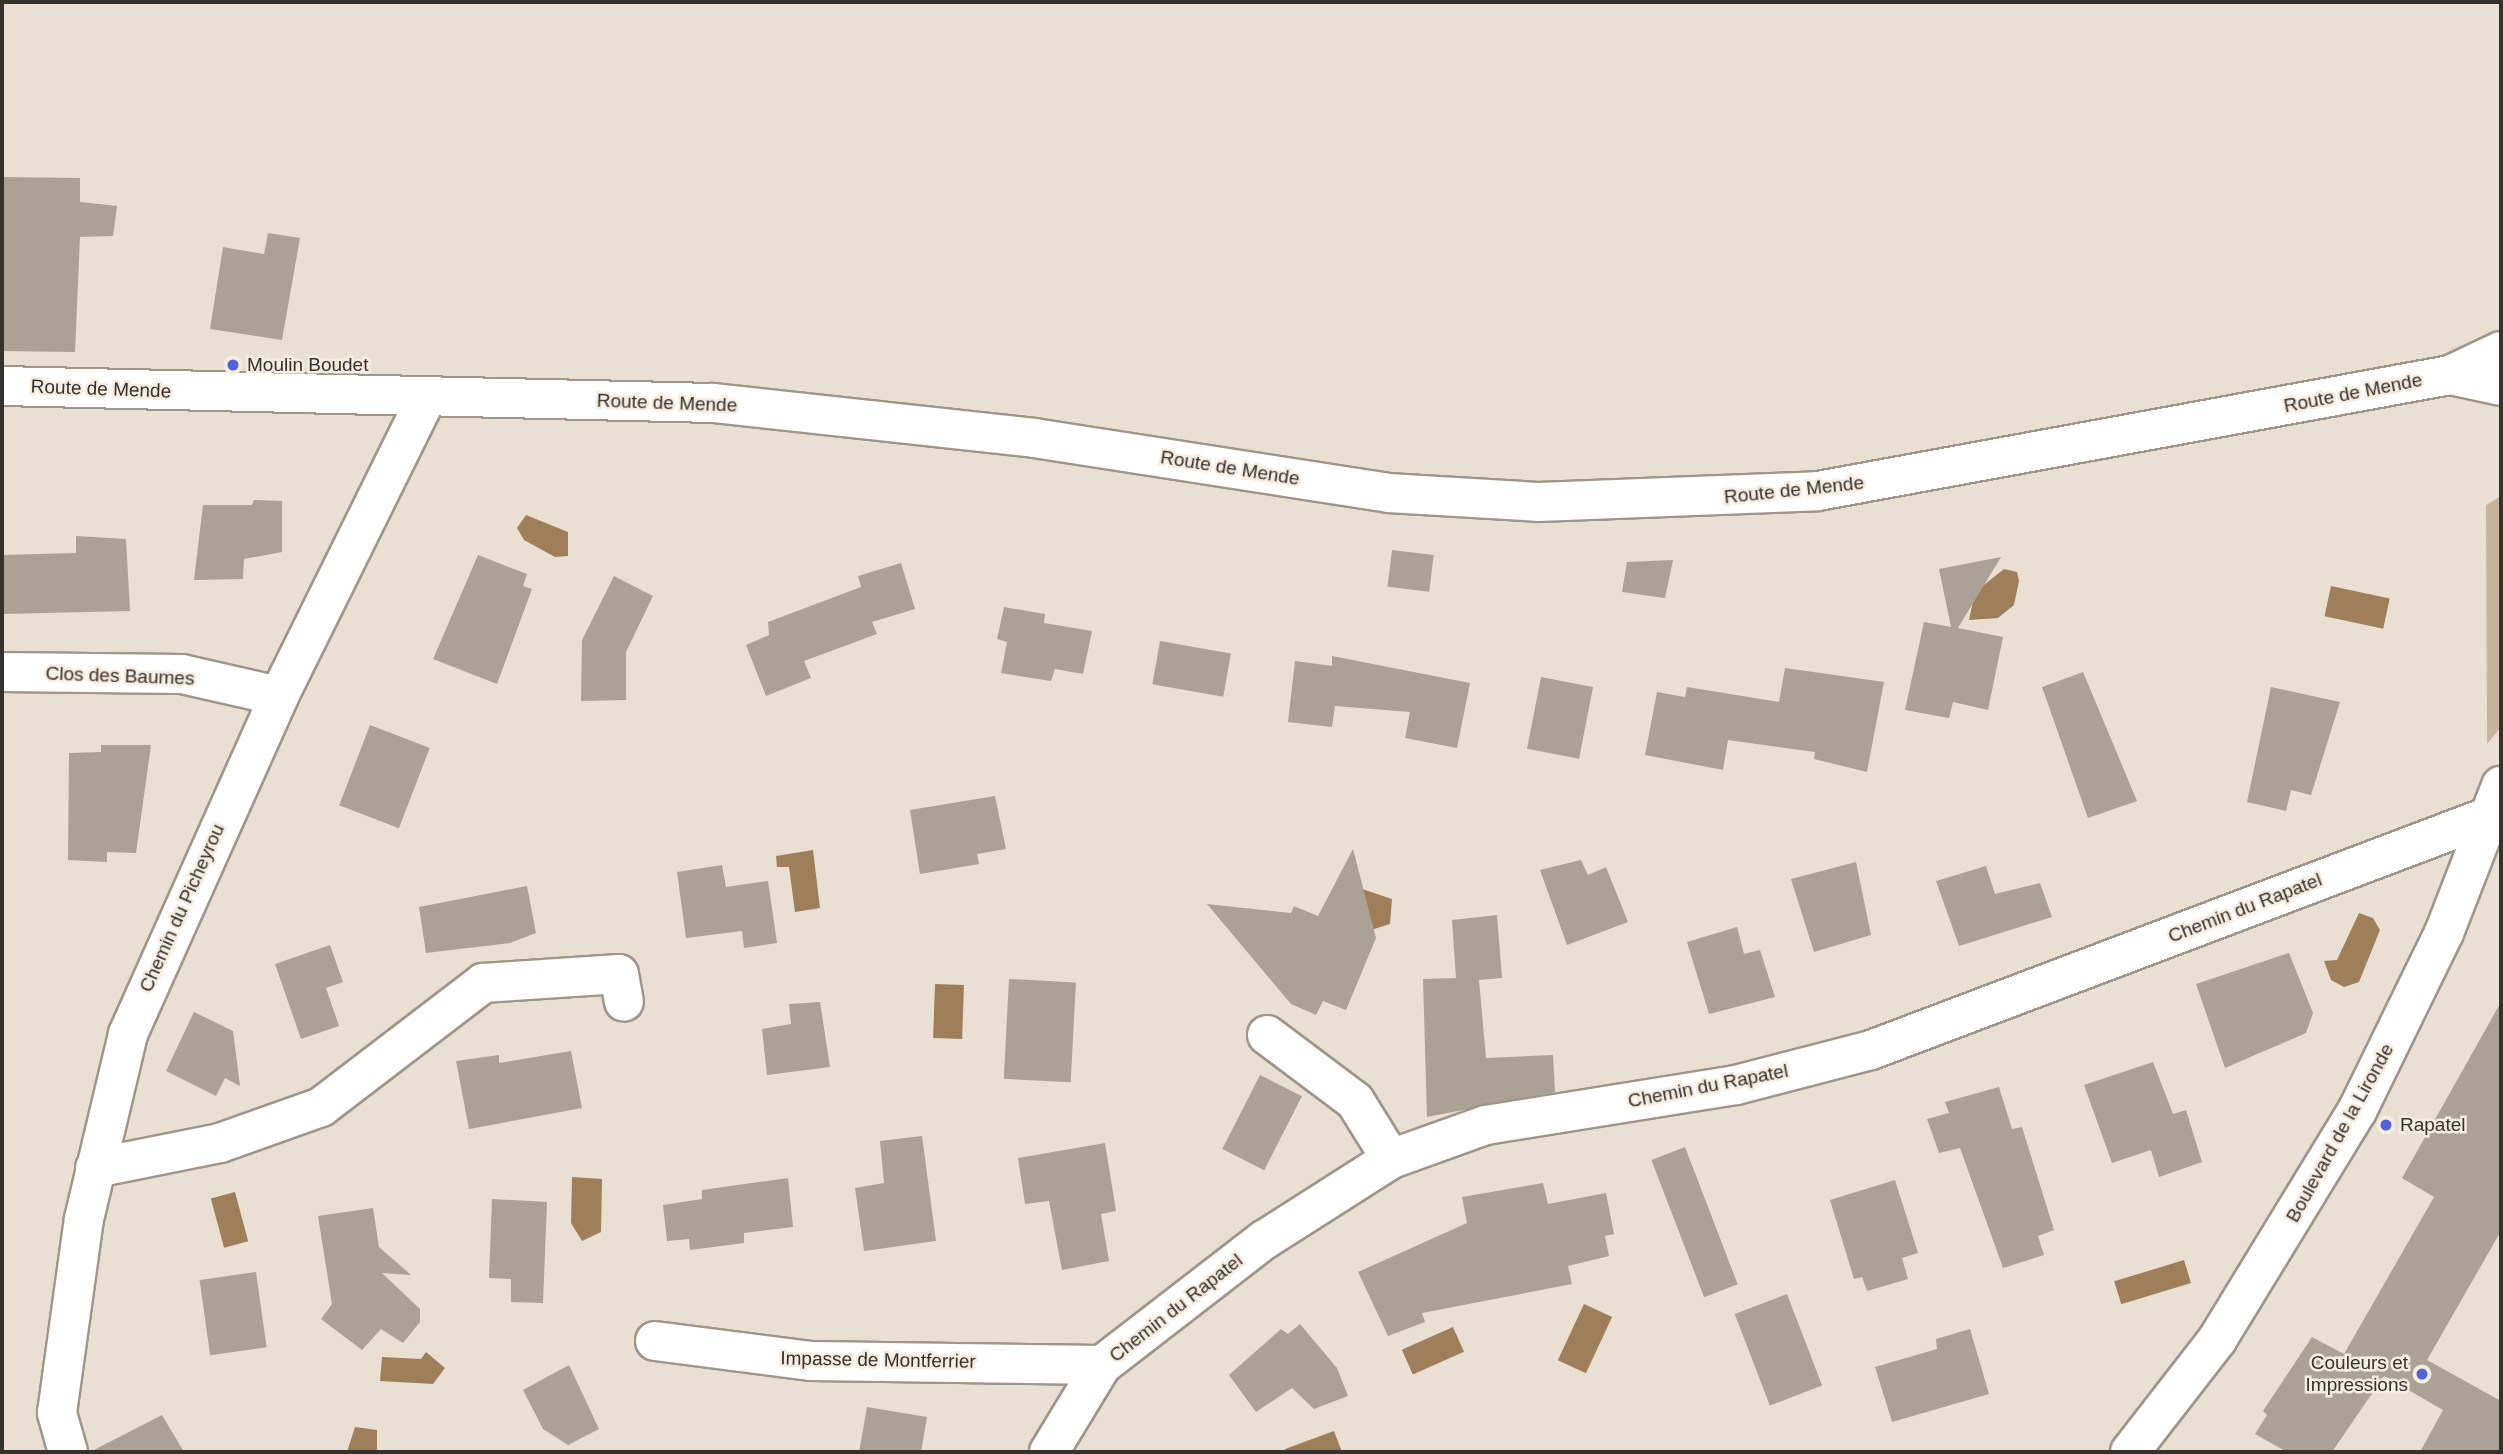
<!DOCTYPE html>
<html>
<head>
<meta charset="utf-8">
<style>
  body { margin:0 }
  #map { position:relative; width:2503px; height:1454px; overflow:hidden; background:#eadfd3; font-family:Arial,sans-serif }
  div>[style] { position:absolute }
  .green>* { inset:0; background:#c8b49c }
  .water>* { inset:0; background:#9e7f5a; transform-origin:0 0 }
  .building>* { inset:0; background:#aba195; transform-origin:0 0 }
  .roads { filter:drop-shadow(2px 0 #9f9589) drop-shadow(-2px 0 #9f9589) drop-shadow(0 2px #9f9589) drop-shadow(0 -2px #9f9589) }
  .minor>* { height:38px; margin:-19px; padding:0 19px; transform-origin:19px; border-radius:19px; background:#fff }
  .dots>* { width:19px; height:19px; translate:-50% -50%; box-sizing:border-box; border:4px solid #f7ece0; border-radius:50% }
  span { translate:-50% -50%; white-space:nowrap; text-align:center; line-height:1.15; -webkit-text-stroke:5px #f7ece0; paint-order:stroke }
  .poi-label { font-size:19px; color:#35312c }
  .left { translate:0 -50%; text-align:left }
  .right { translate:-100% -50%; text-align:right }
  .street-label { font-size:19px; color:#35312c }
  .frame { position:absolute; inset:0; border:4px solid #35312c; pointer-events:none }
</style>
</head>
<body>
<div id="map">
  <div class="green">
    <div style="clip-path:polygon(2501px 496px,2501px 727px,2487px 744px,2486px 505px)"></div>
  </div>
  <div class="water">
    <div style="clip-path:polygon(526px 515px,568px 532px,568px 556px,555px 557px,524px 540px,517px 528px)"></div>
    <div style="clip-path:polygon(2004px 569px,2017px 572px,2019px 581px,2014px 605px,1998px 618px,1969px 620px,1975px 592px)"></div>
    <div style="left:2331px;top:586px;width:60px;height:31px;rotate:12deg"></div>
    <div style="clip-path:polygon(813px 850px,820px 908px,795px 912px,789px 867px,777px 867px,776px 856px)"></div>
    <div style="clip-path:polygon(1356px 887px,1392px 899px,1390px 924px,1371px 930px)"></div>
    <div style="clip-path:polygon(2359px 913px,2373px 918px,2380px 930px,2359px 982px,2344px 987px,2331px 980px,2324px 961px,2337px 960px)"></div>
    <div style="left:935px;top:984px;width:29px;height:54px;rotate:2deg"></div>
    <div style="clip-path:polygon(572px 1177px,602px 1179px,601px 1232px,582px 1241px,571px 1223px)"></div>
    <div style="left:235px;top:1192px;width:51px;height:25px;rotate:75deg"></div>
    <div style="left:2184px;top:1260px;width:24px;height:73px;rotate:73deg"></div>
    <div style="left:1584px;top:1304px;width:31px;height:62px;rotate:25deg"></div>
    <div style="left:1453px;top:1327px;width:27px;height:56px;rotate:66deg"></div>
    <div style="clip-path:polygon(426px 1352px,445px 1368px,433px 1384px,380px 1381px,382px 1357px,421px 1359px)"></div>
    <div style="clip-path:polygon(355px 1427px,377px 1430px,377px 1452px,347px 1452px)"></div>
    <div style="clip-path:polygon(1334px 1431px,1342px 1452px,1285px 1452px,1285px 1449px)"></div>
  </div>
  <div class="building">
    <div style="clip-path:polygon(2px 177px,80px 178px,80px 202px,117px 206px,113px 236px,80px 237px,75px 352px,2px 351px)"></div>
    <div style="clip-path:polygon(268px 233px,300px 238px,282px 340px,210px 329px,223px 247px,264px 254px)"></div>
    <div style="clip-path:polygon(254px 500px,282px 501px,282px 552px,244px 559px,243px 579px,194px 580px,203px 505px,252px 505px)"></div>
    <div style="clip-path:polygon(76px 536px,126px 539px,130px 611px,2px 614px,2px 555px,76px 553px)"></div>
    <div style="left:1392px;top:550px;width:42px;height:37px;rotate:7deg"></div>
    <div style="clip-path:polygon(478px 555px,527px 574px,523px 586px,532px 589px,497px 684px,433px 659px)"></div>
    <div style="clip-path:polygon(2001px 557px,1958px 628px,2003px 637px,1988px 710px,1953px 702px,1949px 718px,1905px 710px,1924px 622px,1951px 627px,1939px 569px)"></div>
    <div style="clip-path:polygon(1673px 560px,1665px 598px,1622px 592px,1627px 562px)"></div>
    <div style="clip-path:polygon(901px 563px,915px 609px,872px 622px,877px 634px,804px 661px,811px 678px,766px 696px,746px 645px,769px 635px,768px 622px,861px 587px,858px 576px)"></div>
    <div style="clip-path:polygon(614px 576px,653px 596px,626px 652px,626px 700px,581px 701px,582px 640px)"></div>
    <div style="clip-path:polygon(1004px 607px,1045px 614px,1044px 623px,1092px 631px,1083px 674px,1055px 669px,1051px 681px,1001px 673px,1007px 642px,997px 639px)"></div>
    <div style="left:1160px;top:641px;width:72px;height:44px;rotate:10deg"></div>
    <div style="clip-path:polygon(1332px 656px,1470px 683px,1457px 748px,1405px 738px,1410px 712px,1335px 706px,1332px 727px,1288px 722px,1295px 661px,1332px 666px)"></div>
    <div style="clip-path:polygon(1785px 668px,1884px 682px,1867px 772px,1814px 759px,1815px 752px,1728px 740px,1723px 770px,1645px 755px,1657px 692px,1685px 697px,1687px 687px,1779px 702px)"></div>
    <div style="clip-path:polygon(2083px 672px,2137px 801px,2088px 818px,2042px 687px)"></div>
    <div style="left:1541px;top:677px;width:53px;height:73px;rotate:11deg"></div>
    <div style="clip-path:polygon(2271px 687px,2340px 702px,2311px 795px,2291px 790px,2286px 811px,2247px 802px)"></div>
    <div style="left:370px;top:725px;width:64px;height:86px;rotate:21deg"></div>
    <div style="clip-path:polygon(101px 745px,151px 745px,136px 853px,107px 852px,107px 862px,68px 860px,69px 753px,101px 752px)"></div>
    <div style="clip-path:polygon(995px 796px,1006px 849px,977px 854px,979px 864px,920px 874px,910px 810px)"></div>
    <div style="clip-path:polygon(1353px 849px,1376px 938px,1346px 1010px,1323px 1001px,1316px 1015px,1291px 1004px,1207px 904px,1291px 913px,1294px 906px,1318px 916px)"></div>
    <div style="clip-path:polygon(1581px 860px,1588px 875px,1606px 867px,1628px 922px,1567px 945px,1540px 870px)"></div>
    <div style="clip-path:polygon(1856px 862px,1871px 935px,1814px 952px,1791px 879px)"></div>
    <div style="clip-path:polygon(722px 865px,726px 887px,768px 881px,777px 943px,744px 948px,742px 931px,686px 938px,677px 872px)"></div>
    <div style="clip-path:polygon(1986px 866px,1995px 894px,2040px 883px,2052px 917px,1959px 946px,1936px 881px)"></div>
    <div style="clip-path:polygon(527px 886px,536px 933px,510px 943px,426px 953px,419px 907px)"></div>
    <div style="clip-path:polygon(1497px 915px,1502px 978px,1479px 980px,1486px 1058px,1553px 1055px,1555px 1092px,1427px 1117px,1423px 979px,1456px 978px,1452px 920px)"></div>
    <div style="clip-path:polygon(1737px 927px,1744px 954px,1760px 950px,1775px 997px,1709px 1014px,1687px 942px)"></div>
    <div style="clip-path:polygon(330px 945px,343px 982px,326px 988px,339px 1026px,301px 1039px,275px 964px)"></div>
    <div style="clip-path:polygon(2289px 953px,2313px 1013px,2306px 1033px,2225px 1068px,2196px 984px)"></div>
    <div style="left:1009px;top:979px;width:67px;height:100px;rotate:3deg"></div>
    <div style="clip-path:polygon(820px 1002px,830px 1067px,767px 1075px,762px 1029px,791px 1024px,789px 1004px)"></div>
    <div style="clip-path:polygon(2501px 1002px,2501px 1231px,2427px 1360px,2501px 1401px,2501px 1452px,2420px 1452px,2443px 1410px,2384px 1376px,2332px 1452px,2287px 1452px,2255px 1434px,2267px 1415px,2263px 1411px,2312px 1337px,2344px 1354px,2434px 1197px,2402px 1178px)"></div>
    <div style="clip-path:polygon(194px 1012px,233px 1031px,240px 1086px,225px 1078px,216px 1096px,166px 1071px)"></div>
    <div style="clip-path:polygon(571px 1051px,582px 1108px,469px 1129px,456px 1061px,499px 1055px,499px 1063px)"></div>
    <div style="clip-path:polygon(2153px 1062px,2173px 1114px,2186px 1110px,2202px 1162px,2159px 1177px,2151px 1150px,2112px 1163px,2084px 1085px)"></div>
    <div style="left:1260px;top:1075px;width:47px;height:83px;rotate:27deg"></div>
    <div style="clip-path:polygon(1999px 1087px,2012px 1129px,2022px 1127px,2054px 1230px,2038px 1236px,2044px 1255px,2003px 1268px,1960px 1148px,1939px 1153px,1927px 1119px,1949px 1113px,1945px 1102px)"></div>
    <div style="clip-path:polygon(922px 1136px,936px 1241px,864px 1251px,855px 1188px,884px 1183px,880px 1141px)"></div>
    <div style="clip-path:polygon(1105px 1143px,1116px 1211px,1101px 1214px,1109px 1261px,1062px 1270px,1049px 1201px,1025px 1204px,1018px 1158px)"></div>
    <div style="left:1685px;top:1147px;width:147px;height:36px;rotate:69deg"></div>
    <div style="clip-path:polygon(788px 1178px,793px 1227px,744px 1233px,744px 1243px,690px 1250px,689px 1239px,667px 1241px,663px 1205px,702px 1199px,702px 1190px)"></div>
    <div style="clip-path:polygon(1895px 1180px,1918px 1253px,1902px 1258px,1908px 1279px,1867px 1291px,1862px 1277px,1854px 1279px,1830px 1200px)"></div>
    <div style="clip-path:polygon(1543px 1183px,1548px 1204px,1606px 1193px,1614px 1234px,1605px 1236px,1609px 1256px,1568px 1266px,1572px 1284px,1422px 1313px,1425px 1322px,1388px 1336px,1358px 1272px,1467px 1223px,1462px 1197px)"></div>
    <div style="clip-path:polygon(492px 1199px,547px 1202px,543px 1303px,511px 1302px,511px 1279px,489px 1278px)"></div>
    <div style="clip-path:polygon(373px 1208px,379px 1247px,411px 1275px,382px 1273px,420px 1309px,420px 1322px,403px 1343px,381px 1329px,362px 1350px,321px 1319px,332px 1304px,318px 1216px)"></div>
    <div style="left:256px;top:1272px;width:76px;height:57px;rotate:82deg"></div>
    <div style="left:1787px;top:1294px;width:98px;height:56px;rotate:69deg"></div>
    <div style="clip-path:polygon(1300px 1324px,1337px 1368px,1348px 1396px,1314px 1409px,1292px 1388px,1256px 1412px,1229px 1375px,1281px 1329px,1288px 1334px)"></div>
    <div style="clip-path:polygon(1970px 1329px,1989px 1394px,1892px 1422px,1875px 1367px,1937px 1349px,1936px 1339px)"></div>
    <div style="clip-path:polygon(569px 1365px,599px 1429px,568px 1445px,543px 1429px,523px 1390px)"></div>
    <div style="clip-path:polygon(867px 1407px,927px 1417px,921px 1452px,859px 1452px)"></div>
    <div style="clip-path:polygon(162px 1415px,184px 1452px,90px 1452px)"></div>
  </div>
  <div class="roads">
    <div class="minor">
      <div style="left:2450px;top:375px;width:52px;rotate:12.2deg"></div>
      <div style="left:2px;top:386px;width:711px;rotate:1.37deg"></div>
      <div style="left:713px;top:403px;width:323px;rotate:6.2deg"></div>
      <div style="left:1034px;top:438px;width:358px;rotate:8.8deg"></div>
      <div style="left:1388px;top:493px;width:150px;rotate:3.4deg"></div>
      <div style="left:1538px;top:502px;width:280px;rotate:-2.2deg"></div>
      <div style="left:1818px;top:491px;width:643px;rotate:-10.4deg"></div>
      <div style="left:2450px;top:375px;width:56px;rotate:-25.2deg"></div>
      <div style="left:2px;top:672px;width:180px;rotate:0.6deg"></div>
      <div style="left:182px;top:674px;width:99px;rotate:12.8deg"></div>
      <div style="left:1267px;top:1035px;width:110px;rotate:36.9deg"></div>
      <div style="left:1355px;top:1101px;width:68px;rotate:58.2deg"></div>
      <div style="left:95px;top:1168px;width:127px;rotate:-11.3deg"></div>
      <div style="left:220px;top:1143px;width:107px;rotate:-19.6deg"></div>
      <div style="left:321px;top:1107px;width:204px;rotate:-37.4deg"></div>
      <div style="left:483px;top:983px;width:136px;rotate:-3.8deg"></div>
      <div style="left:619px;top:974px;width:28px;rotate:80deg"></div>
      <div style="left:655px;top:1341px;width:158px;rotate:7.3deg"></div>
      <div style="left:812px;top:1361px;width:290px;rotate:0.8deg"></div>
      <div style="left:68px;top:1452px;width:41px;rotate:-105.8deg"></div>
      <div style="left:57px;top:1413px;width:196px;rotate:-82.1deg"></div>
      <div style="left:84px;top:1219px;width:190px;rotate:-76.6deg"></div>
      <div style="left:128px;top:1034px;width:370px;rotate:-65.9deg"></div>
      <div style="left:279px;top:696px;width:331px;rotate:-63.7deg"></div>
      <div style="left:1049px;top:1452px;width:102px;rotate:-58.7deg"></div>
      <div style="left:1102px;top:1365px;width:205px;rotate:-37.7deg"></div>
      <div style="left:1264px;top:1240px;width:151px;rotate:-32.5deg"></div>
      <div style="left:1391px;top:1159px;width:101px;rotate:-19.7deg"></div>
      <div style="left:1486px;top:1125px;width:253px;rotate:-9.1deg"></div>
      <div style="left:1736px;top:1085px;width:139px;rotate:-14.5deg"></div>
      <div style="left:1871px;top:1050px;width:659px;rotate:-20.72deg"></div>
      <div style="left:2130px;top:1452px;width:142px;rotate:-52.2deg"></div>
      <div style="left:2217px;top:1340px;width:268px;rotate:-58.6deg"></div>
      <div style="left:2357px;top:1111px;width:198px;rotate:-64deg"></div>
      <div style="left:2444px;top:933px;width:158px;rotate:-68.8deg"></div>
    </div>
  </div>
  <div class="dots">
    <div style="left:233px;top:365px;background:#5263d9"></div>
    <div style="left:2386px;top:1125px;background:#5263d9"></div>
    <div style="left:2422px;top:1374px;background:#5263d9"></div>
  </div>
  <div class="poi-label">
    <span class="left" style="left:247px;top:365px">Moulin Boudet</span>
    <span class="left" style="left:2400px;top:1125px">Rapatel</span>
    <span class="right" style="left:2408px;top:1374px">Couleurs et<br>Impressions</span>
  </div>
  <div class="street-label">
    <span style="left:101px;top:389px;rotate:2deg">Route de Mende</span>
    <span style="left:2353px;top:393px;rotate:-11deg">Route de Mende</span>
    <span style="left:667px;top:403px;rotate:2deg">Route de Mende</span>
    <span style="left:1230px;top:468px;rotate:9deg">Route de Mende</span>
    <span style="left:1794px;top:490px;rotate:-6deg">Route de Mende</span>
    <span style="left:120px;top:676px;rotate:2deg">Clos des Baumes</span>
    <span style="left:182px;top:908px;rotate:-66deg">Chemin du Picheyrou</span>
    <span style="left:2245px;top:908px;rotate:-21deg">Chemin du Rapatel</span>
    <span style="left:1708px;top:1086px;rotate:-11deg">Chemin du Rapatel</span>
    <span style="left:2340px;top:1133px;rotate:-61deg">Boulevard de la Lironde</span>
    <span style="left:1176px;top:1308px;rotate:-38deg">Chemin du Rapatel</span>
    <span style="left:878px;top:1360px;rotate:1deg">Impasse de Montferrier</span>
  </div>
  <div class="frame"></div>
</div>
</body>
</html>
